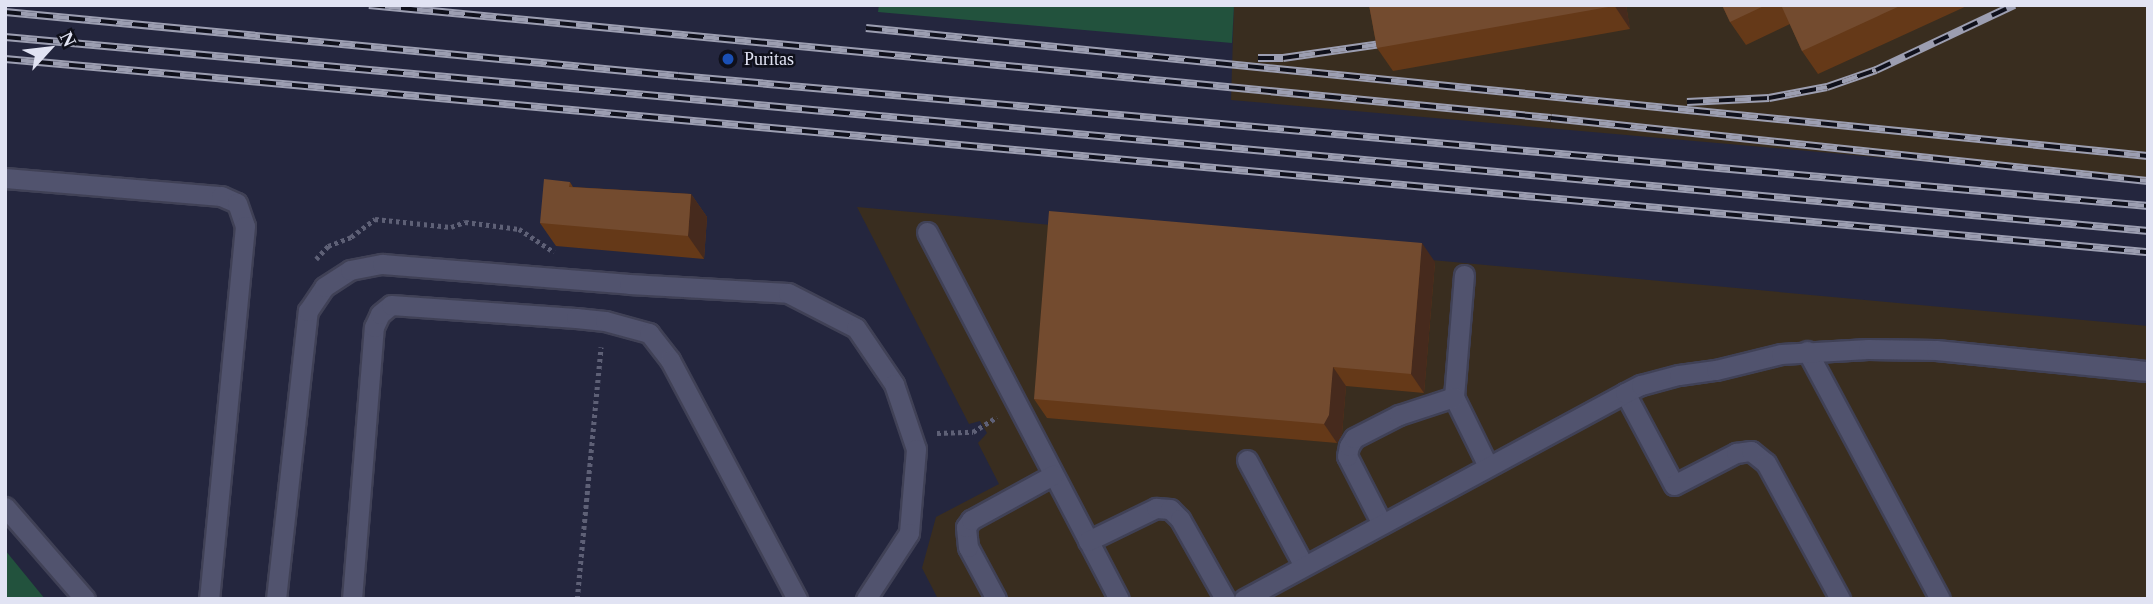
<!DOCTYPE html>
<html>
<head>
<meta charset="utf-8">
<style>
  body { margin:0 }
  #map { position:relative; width:2153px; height:604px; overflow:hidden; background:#24263e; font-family:Georgia,serif }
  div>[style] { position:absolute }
  .industrial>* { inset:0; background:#392d1f }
  .green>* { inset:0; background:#22523d }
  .path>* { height:4.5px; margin-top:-2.25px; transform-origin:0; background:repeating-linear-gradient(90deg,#5e6076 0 3.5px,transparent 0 7px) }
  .roads { filter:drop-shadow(2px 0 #404156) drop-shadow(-2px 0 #404156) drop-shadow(0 2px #404156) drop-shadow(0 -2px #404156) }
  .service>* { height:19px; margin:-9.5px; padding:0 9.5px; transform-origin:9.5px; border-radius:9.5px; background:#51536e }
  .rail>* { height:8px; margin-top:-4px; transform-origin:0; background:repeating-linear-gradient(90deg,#0f101b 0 16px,#9c9eb1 0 32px); box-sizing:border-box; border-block:2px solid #9c9eb1 }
  .wall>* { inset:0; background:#653918 }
  .shaded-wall>* { inset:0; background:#462a1d }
  .building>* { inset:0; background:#734b2f }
  .dots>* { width:19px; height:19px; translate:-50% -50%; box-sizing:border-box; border:4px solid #0f101b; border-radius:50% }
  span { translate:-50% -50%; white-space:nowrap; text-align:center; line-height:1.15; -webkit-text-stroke:5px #0f101b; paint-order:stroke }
  .poi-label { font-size:18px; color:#e1e3f3 }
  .left { translate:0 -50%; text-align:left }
  .frame { position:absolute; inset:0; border:7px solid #e1e3f3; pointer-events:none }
  .north { position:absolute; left:14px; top:14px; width:70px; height:70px; -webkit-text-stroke:5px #0f101b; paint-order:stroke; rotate:63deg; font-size:19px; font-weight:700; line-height:28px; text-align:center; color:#e1e3f3 }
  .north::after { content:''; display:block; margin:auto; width:24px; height:32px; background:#e1e3f3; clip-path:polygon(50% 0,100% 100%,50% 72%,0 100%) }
</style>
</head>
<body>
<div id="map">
  <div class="industrial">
    <div style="clip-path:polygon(1234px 5px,2148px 5px,2148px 181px,1231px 100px)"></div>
    <div style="clip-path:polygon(857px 207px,2148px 326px,2148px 599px,938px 599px,922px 568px,936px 517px,999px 484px,978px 443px,987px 433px,980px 421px,969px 424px)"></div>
  </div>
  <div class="green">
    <div style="clip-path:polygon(879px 5px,1234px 5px,1232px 43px,878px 12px)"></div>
    <div style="clip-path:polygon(5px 550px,45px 599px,5px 599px)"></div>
  </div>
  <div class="path">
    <div style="left:316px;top:259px;width:18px;rotate:-47deg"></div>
    <div style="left:328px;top:246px;width:25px;rotate:-21deg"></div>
    <div style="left:351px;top:237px;width:30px;rotate:-37deg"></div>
    <div style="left:375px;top:219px;width:76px;rotate:6deg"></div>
    <div style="left:451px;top:227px;width:15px;rotate:-20deg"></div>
    <div style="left:465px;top:222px;width:54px;rotate:7.4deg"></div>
    <div style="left:519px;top:229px;width:42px;rotate:33.3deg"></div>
    <div style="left:937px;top:433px;width:36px;rotate:-2deg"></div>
    <div style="left:973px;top:432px;width:28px;rotate:-32deg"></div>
    <div style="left:577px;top:599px;width:253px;rotate:-84.6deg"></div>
  </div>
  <div class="roads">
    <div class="service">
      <div style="left:5px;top:178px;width:217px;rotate:4.8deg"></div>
      <div style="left:221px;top:196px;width:17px;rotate:24deg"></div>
      <div style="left:237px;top:203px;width:24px;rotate:71deg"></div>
      <div style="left:245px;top:226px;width:375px;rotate:95.5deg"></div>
      <div style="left:927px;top:232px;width:414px;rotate:62.4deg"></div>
      <div style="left:1464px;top:275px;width:122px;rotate:94.7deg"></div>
      <div style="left:1454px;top:397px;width:77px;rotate:63.8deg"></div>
      <div style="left:1807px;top:351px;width:281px;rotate:61.8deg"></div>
      <div style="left:1625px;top:393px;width:104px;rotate:62deg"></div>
      <div style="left:1674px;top:485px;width:70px;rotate:-27.3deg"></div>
      <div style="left:1736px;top:453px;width:15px;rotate:-8deg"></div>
      <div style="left:1751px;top:451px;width:19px;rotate:39deg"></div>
      <div style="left:1766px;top:463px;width:155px;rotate:61.4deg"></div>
      <div style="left:1247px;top:460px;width:120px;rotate:61.7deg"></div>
      <div style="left:5px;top:507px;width:122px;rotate:49deg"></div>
      <div style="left:1382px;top:524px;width:76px;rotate:-117.2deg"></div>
      <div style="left:1347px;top:456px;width:10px;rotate:-79deg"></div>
      <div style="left:1349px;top:446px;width:9px;rotate:-58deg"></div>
      <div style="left:1354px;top:438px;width:51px;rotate:-27.1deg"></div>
      <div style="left:1399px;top:415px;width:58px;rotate:-18.1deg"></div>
      <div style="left:1088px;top:541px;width:76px;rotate:-25.9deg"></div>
      <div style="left:1156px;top:508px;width:14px;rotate:4deg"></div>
      <div style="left:1170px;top:509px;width:14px;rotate:45deg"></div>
      <div style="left:1180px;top:519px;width:92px;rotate:60.6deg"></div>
      <div style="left:276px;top:599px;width:290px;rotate:-83.7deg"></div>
      <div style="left:308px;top:311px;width:29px;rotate:-56deg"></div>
      <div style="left:324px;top:287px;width:31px;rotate:-33deg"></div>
      <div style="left:350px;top:270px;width:33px;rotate:-11deg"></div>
      <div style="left:382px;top:264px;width:248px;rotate:4.6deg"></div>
      <div style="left:629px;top:284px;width:159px;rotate:3.2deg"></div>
      <div style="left:788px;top:293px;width:76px;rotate:27.2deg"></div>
      <div style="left:856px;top:328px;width:68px;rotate:55.8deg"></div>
      <div style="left:894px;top:384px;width:69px;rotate:71.3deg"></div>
      <div style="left:916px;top:449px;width:84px;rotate:94.8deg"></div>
      <div style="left:909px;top:533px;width:79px;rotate:123.1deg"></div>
      <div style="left:352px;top:599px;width:273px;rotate:-85.4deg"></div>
      <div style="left:374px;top:327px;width:14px;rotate:-65deg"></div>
      <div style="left:380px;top:314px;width:14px;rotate:-39deg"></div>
      <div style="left:391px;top:305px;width:185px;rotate:4deg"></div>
      <div style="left:576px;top:318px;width:29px;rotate:6deg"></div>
      <div style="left:605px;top:321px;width:46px;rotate:15.3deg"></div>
      <div style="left:649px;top:333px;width:34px;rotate:52deg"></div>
      <div style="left:670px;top:360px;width:271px;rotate:62deg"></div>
      <div style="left:996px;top:599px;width:59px;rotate:-118.3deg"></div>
      <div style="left:968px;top:547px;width:20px;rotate:-96deg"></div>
      <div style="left:966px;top:527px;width:9px;rotate:-54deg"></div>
      <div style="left:971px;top:520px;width:94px;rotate:-28.8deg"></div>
      <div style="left:1244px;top:599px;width:433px;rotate:-28.4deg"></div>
      <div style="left:1625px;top:393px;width:18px;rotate:-27deg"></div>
      <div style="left:1641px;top:385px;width:39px;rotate:-15deg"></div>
      <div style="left:1679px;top:375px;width:37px;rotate:-8deg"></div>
      <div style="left:1716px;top:370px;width:67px;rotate:-13.8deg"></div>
      <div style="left:1781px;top:354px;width:87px;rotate:-3.3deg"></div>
      <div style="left:1868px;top:349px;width:68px;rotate:0.8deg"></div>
      <div style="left:1936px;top:350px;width:213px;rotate:5.7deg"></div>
    </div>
  </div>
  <div class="rail">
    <div style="left:369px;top:5px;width:1187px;rotate:5.46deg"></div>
    <div style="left:1551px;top:118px;width:600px;rotate:6.02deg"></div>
    <div style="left:5px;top:12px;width:676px;rotate:5.43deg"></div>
    <div style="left:678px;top:76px;width:1476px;rotate:5.05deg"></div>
    <div style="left:866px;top:28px;width:1288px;rotate:5.7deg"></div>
    <div style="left:5px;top:37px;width:2152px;rotate:5.17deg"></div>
    <div style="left:1258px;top:58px;width:25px"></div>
    <div style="left:1283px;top:58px;width:106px;rotate:-8.1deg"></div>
    <div style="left:5px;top:59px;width:2152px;rotate:5.15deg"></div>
    <div style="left:1687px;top:102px;width:82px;rotate:-2.8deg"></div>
    <div style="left:1769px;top:98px;width:59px;rotate:-10.7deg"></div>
    <div style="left:1827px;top:87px;width:52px;rotate:-19.1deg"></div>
    <div style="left:1876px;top:70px;width:153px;rotate:-25.2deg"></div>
  </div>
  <div class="wall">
    <div style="clip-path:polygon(1369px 5px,1626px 5px,1630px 29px,1393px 71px,1377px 48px)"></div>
    <div style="clip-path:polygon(1722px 5px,1969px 5px,1818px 74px,1802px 51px,1790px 24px,1746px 45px,1730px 22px)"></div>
    <div style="clip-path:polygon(570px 182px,573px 187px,691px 194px,707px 217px,704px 259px,556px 246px,540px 223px)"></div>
    <div style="clip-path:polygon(1435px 262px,1424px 393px,1346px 386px,1342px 434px,1337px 443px,1047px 418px,1034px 399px)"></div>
  </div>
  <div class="shaded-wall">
    <div style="clip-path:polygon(1614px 5px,1626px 5px,1630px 29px)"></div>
    <div style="clip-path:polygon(691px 194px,707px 217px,704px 259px,688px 236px)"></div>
    <div style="clip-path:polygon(1422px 243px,1435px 262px,1424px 393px,1411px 374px)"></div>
    <div style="clip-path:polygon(1333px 367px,1346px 386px,1342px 434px,1337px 443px,1324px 424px)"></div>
  </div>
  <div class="building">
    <div style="clip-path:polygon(1369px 5px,1614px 5px,1614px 6px,1377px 48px)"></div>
    <div style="clip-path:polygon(1722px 5px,1766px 5px,1730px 22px)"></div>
    <div style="clip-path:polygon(1781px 5px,1902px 5px,1802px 51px)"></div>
    <div style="clip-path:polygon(544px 179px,570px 182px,569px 187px,691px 194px,688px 236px,540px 223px)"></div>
    <div style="clip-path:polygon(1049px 211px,1422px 243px,1411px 374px,1333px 367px,1329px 415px,1324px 424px,1034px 399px)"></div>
  </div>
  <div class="dots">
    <div style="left:728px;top:59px;background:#1a4fb4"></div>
  </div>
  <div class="poi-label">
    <span class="left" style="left:744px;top:59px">Puritas</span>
  </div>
  <div class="frame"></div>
  <div class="north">N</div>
</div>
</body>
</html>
